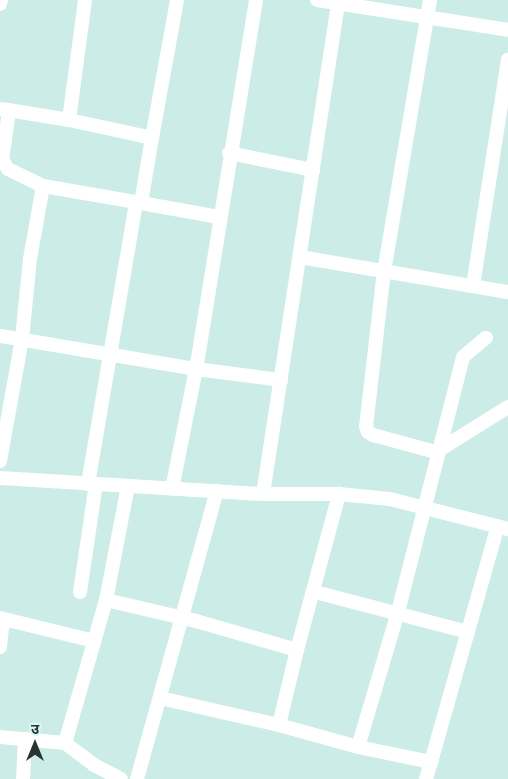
<!DOCTYPE html>
<html>
<head>
<meta charset="utf-8">
<style>
  body { margin:0 }
  #map { position:relative; width:508px; height:779px; overflow:hidden; background:#cbece7; font-family:"DM Sans","Noto Sans Devanagari",sans-serif }
  div>[style] { position:absolute }
  .minor>* { height:14px; margin:-7px; padding:0 7px; transform-origin:7px; border-radius:7px; background:#fff }
  span { translate:-50% -50%; white-space:nowrap; text-align:center; line-height:1.15; -webkit-text-stroke:5px #d8f9f4; paint-order:stroke }
  .north { position:absolute; left:10px; top:719px; width:50px; height:50px; -webkit-text-stroke:4px #d8f9f4; paint-order:stroke; rotate:0deg; font-size:14px; font-weight:700; line-height:20px; text-align:center; color:#283432 }
  .north::after { content:''; display:block; margin:auto; width:18px; height:22px; background:#283432; clip-path:polygon(50% 0,100% 100%,50% 72%,0 100%) }
</style>
</head>
<body>
<div id="map">
  <div class="minor">
    <div style="left:256px;top:0;width:374px;rotate:99.2deg"></div>
    <div style="left:196px;top:369px;width:86px;rotate:7.4deg"></div>
    <div style="left:317px;top:0;width:193px;rotate:8.9deg"></div>
    <div style="left:430px;top:0;width:275px;rotate:99.6deg"></div>
    <div style="left:384px;top:271px;width:156px;rotate:96.6deg"></div>
    <div style="left:366px;top:426px;width:6px;rotate:72deg"></div>
    <div style="left:368px;top:432px;width:6px;rotate:31deg"></div>
    <div style="left:373px;top:435px;width:65px;rotate:15.1deg"></div>
    <div style="left:436px;top:452px;width:85px;rotate:-32deg"></div>
    <div style="left:0;top:4px;width:4px;rotate:-76deg"></div>
    <div style="left:2px;top:109px;width:68px;rotate:9.3deg"></div>
    <div style="left:69px;top:120px;width:121px;rotate:-82.4deg"></div>
    <div style="left:9px;top:111px;width:49px;rotate:98.1deg"></div>
    <div style="left:2px;top:160px;width:11px;rotate:56deg"></div>
    <div style="left:8px;top:169px;width:39px;rotate:26deg"></div>
    <div style="left:43px;top:186px;width:99px;rotate:9.8deg"></div>
    <div style="left:69px;top:120px;width:85px;rotate:12.2deg"></div>
    <div style="left:152px;top:138px;width:140px;rotate:-79.7deg"></div>
    <div style="left:152px;top:138px;width:66px;rotate:99.6deg"></div>
    <div style="left:141px;top:203px;width:79px;rotate:10.2deg"></div>
    <div style="left:229px;top:153px;width:86px;rotate:11.4deg"></div>
    <div style="left:300px;top:257px;width:211px;rotate:9.6deg"></div>
    <div style="left:473px;top:286px;width:229px;rotate:-81.2deg"></div>
    <div style="left:0;top:336px;width:199px;rotate:9.6deg"></div>
    <div style="left:196px;top:369px;width:122px;rotate:101.3deg"></div>
    <div style="left:0;top:461px;width:124px;rotate:-79.8deg"></div>
    <div style="left:22px;top:339px;width:80px;rotate:-84.3deg"></div>
    <div style="left:30px;top:259px;width:74px;rotate:-79.9deg"></div>
    <div style="left:0;top:478px;width:263px;rotate:3.5deg"></div>
    <div style="left:263px;top:494px;width:76px"></div>
    <div style="left:339px;top:494px;width:51px;rotate:5.6deg"></div>
    <div style="left:390px;top:499px;width:122px;rotate:14.3deg"></div>
    <div style="left:88px;top:484px;width:286px;rotate:-80.3deg"></div>
    <div style="left:128px;top:486px;width:116px;rotate:100.9deg"></div>
    <div style="left:106px;top:600px;width:92px;rotate:13.1deg"></div>
    <div style="left:196px;top:621px;width:105px;rotate:16deg"></div>
    <div style="left:297px;top:650px;width:162px;rotate:-74.9deg"></div>
    <div style="left:263px;top:494px;width:500px;rotate:-81.3deg"></div>
    <div style="left:80px;top:592px;width:109px;rotate:-81.6deg"></div>
    <div style="left:315px;top:592px;width:158px;rotate:14.7deg"></div>
    <div style="left:106px;top:600px;width:149px;rotate:106deg"></div>
    <div style="left:65px;top:743px;width:36px;rotate:37deg"></div>
    <div style="left:94px;top:765px;width:30px;rotate:27deg"></div>
    <div style="left:0;top:618px;width:97px;rotate:13.7deg"></div>
    <div style="left:0;top:647px;width:28px;rotate:-84deg"></div>
    <div style="left:160px;top:698px;width:122px;rotate:12.8deg"></div>
    <div style="left:279px;top:725px;width:77px;rotate:-76.5deg"></div>
    <div style="left:279px;top:725px;width:82px;rotate:15.6deg"></div>
    <div style="left:358px;top:747px;width:75px;rotate:11.6deg"></div>
    <div style="left:431px;top:762px;width:245px;rotate:-74.2deg"></div>
    <div style="left:0;top:737px;width:65px;rotate:5.3deg"></div>
    <div style="left:358px;top:747px;width:141px;rotate:-73.5deg"></div>
    <div style="left:398px;top:612px;width:263px;rotate:-75.7deg"></div>
    <div style="left:463px;top:357px;width:30px;rotate:-40deg"></div>
    <div style="left:23px;top:779px;width:40px;rotate:-87.1deg"></div>
    <div style="left:137px;top:779px;width:299px;rotate:-74.5deg"></div>
    <div style="left:426px;top:779px;width:18px;rotate:-74deg"></div>
  </div>
  <div class="north">उ</div>
</div>
</body>
</html>
